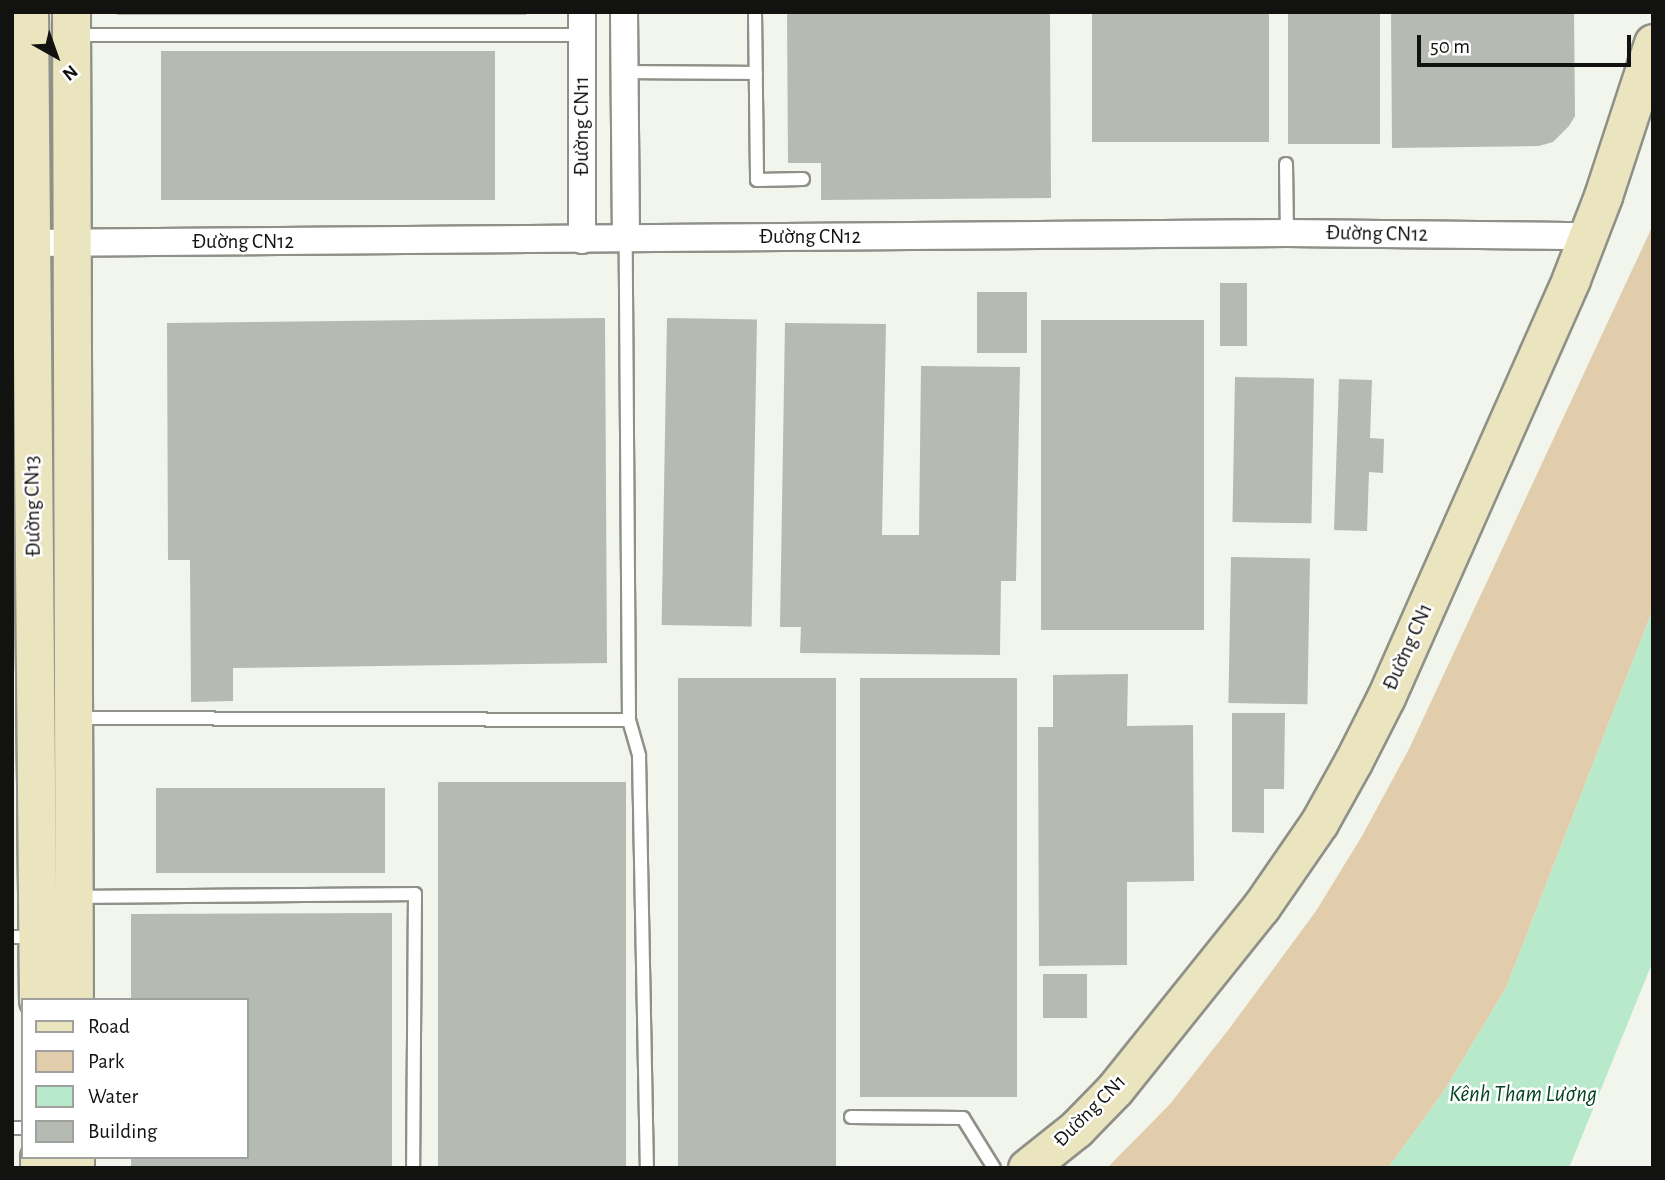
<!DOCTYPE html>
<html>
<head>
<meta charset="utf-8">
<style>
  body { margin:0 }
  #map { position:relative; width:1665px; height:1180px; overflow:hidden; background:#f2f5ec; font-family:"Alegreya Sans",sans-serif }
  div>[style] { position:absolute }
  .green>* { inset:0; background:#e1cdab }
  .water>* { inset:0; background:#b8e9cb }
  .building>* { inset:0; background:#b5bab3; transform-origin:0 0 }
  .roads { filter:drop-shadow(2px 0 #8f9189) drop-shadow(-2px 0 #8f9189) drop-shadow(0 2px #8f9189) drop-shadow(0 -2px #8f9189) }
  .lane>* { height:12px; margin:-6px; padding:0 6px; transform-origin:6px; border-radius:6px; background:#fff }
  .street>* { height:26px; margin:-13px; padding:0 13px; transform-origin:13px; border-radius:13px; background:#fff }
  .secondary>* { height:37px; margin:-18.5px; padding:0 18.5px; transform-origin:18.5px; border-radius:18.5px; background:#ebe5bf }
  span { translate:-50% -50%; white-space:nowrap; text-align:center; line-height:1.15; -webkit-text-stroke:5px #fff; paint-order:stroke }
  .street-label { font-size:21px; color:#121310 }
  .water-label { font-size:23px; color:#034226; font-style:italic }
  .frame { position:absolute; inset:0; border:14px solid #121310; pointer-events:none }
  .legend { position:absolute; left:21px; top:998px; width:228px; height:161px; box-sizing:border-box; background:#fff; border:2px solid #a0a19f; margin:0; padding:9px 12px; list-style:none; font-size:21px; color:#121310 }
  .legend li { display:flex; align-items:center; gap:14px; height:35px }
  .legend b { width:35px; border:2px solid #a0a19f }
  .north { position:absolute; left:21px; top:21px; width:70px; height:70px; -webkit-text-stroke:5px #fff; paint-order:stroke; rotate:140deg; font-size:19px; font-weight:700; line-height:28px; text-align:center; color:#121310 }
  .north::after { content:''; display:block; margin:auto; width:24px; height:32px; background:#121310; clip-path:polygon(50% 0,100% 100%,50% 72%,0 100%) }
  .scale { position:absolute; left:1417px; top:35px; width:214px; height:32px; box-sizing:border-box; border:4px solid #121310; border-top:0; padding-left:9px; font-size:21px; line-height:24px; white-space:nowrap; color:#121310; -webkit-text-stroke:5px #fff; paint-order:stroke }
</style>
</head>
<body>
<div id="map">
  <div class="green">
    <div style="clip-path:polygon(1653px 225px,1653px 609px,1506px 988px,1444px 1091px,1388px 1168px,1107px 1168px,1170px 1104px,1229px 1029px,1316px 911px,1362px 836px,1409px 749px)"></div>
  </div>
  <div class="water">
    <div style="clip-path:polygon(1653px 609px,1653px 961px,1569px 1168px,1388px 1168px,1444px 1091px,1506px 988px)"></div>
  </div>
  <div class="building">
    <div style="left:117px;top:12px;width:409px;height:3px"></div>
    <div style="clip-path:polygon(787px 12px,1050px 12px,1051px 198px,821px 200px,821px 163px,788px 163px)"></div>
    <div style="left:1092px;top:12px;width:177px;height:130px"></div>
    <div style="left:1288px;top:12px;width:92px;height:132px"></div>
    <div style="clip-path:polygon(1391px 12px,1574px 12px,1575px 116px,1569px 126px,1553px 142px,1539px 146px,1392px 148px)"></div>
    <div style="left:495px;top:51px;width:149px;height:334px;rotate:90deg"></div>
    <div style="left:1220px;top:283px;width:27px;height:63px"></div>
    <div style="left:977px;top:292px;width:50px;height:61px"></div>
    <div style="clip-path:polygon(605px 318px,607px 663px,233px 668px,233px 701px,191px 702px,190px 560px,168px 560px,167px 323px)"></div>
    <div style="left:667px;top:318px;width:90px;height:307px;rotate:1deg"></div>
    <div style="left:1041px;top:320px;width:163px;height:310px"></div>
    <div style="clip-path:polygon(785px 323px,886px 324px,882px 535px,919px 535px,921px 366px,1020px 367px,1016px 581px,1001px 581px,1000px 655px,800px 653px,801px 627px,780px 627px)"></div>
    <div style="left:1235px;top:377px;width:79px;height:145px;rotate:1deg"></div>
    <div style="clip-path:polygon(1339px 379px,1372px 380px,1370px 438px,1384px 439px,1383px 473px,1369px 472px,1367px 531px,1334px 530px)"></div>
    <div style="left:1231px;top:557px;width:79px;height:146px;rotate:1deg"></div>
    <div style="clip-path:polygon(1128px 674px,1127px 726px,1193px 725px,1194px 881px,1127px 882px,1127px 965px,1039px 966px,1038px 727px,1053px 727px,1053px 675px)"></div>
    <div style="left:678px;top:678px;width:158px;height:490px"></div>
    <div style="left:1017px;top:678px;width:419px;height:157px;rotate:90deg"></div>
    <div style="clip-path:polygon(1232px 713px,1285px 713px,1284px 789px,1264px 789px,1264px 833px,1232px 832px)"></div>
    <div style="left:626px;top:782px;width:386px;height:188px;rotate:90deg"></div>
    <div style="left:385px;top:788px;width:85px;height:229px;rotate:90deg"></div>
    <div style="clip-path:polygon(392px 913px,392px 1168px,131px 1168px,131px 1157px,247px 1157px,247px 1000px,131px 1000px,131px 914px)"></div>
    <div style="left:1043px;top:974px;width:44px;height:44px"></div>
  </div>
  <div class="roads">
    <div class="lane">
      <div style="left:755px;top:12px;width:168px;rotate:89.3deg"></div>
      <div style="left:757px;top:180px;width:46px;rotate:-1.2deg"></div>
      <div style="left:75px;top:35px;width:507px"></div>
      <div style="left:625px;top:72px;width:131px;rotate:0.4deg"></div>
      <div style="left:1286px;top:164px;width:69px;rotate:89.2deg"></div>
      <div style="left:75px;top:718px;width:554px;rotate:0.21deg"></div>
      <div style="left:629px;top:720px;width:482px;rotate:-90.4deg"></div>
      <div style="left:629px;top:720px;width:37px;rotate:74deg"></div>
      <div style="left:639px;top:756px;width:412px;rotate:88.9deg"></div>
      <div style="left:76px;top:897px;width:339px;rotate:-0.5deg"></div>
      <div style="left:415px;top:894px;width:274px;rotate:90.4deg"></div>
      <div style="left:12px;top:937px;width:21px"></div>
      <div style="left:851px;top:1117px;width:112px;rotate:0.5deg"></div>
      <div style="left:963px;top:1118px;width:59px;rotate:58.2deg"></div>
      <div style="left:12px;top:1128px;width:11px"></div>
    </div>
    <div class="street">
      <div style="left:624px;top:12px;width:226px;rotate:89.5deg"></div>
      <div style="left:582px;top:240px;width:228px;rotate:-90deg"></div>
      <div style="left:31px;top:243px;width:1256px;rotate:-0.46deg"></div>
      <div style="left:1287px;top:233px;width:301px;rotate:0.6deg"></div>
    </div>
    <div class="secondary">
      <div style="left:29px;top:12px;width:988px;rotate:89.48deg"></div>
      <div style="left:71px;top:12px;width:988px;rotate:89.83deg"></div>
      <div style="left:39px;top:1157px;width:11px;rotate:90deg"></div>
      <div style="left:75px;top:1157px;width:11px;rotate:90deg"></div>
      <div style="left:1027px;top:1168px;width:63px;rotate:-38.5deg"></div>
      <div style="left:1076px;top:1129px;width:56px;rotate:-45.7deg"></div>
      <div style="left:1115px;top:1089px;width:233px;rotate:-51.3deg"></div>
      <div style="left:1261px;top:907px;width:102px;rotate:-55.4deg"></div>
      <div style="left:1319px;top:823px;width:70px;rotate:-60.9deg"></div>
      <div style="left:1353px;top:762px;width:73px;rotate:-63.1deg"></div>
      <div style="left:1386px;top:697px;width:457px;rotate:-66.1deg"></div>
      <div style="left:1571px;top:279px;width:89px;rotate:-68.9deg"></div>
      <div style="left:1603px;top:196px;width:161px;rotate:-71.9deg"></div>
    </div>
  </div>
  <div class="street-label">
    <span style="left:582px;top:126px;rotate:-90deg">Đường CN11</span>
    <span style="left:1377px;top:234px;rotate:1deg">Đường CN12</span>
    <span style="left:810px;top:237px">Đường CN12</span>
    <span style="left:243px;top:242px">Đường CN12</span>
    <span style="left:33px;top:506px;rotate:-91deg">Đường CN13</span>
    <span style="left:1408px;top:647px;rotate:-66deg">Đường CN1</span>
    <span style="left:1090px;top:1111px;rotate:-45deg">Đường CN1</span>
  </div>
  <div class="water-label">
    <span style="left:1523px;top:1095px">Kênh Tham Lương</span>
  </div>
  <div class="frame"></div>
  <ul class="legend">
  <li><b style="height:9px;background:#ebe5bf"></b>Road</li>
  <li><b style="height:19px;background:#e1cdab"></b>Park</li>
  <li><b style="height:19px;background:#b8e9cb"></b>Water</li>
  <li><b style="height:19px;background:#b5bab3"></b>Building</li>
  </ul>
  <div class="north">N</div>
  <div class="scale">50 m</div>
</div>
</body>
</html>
